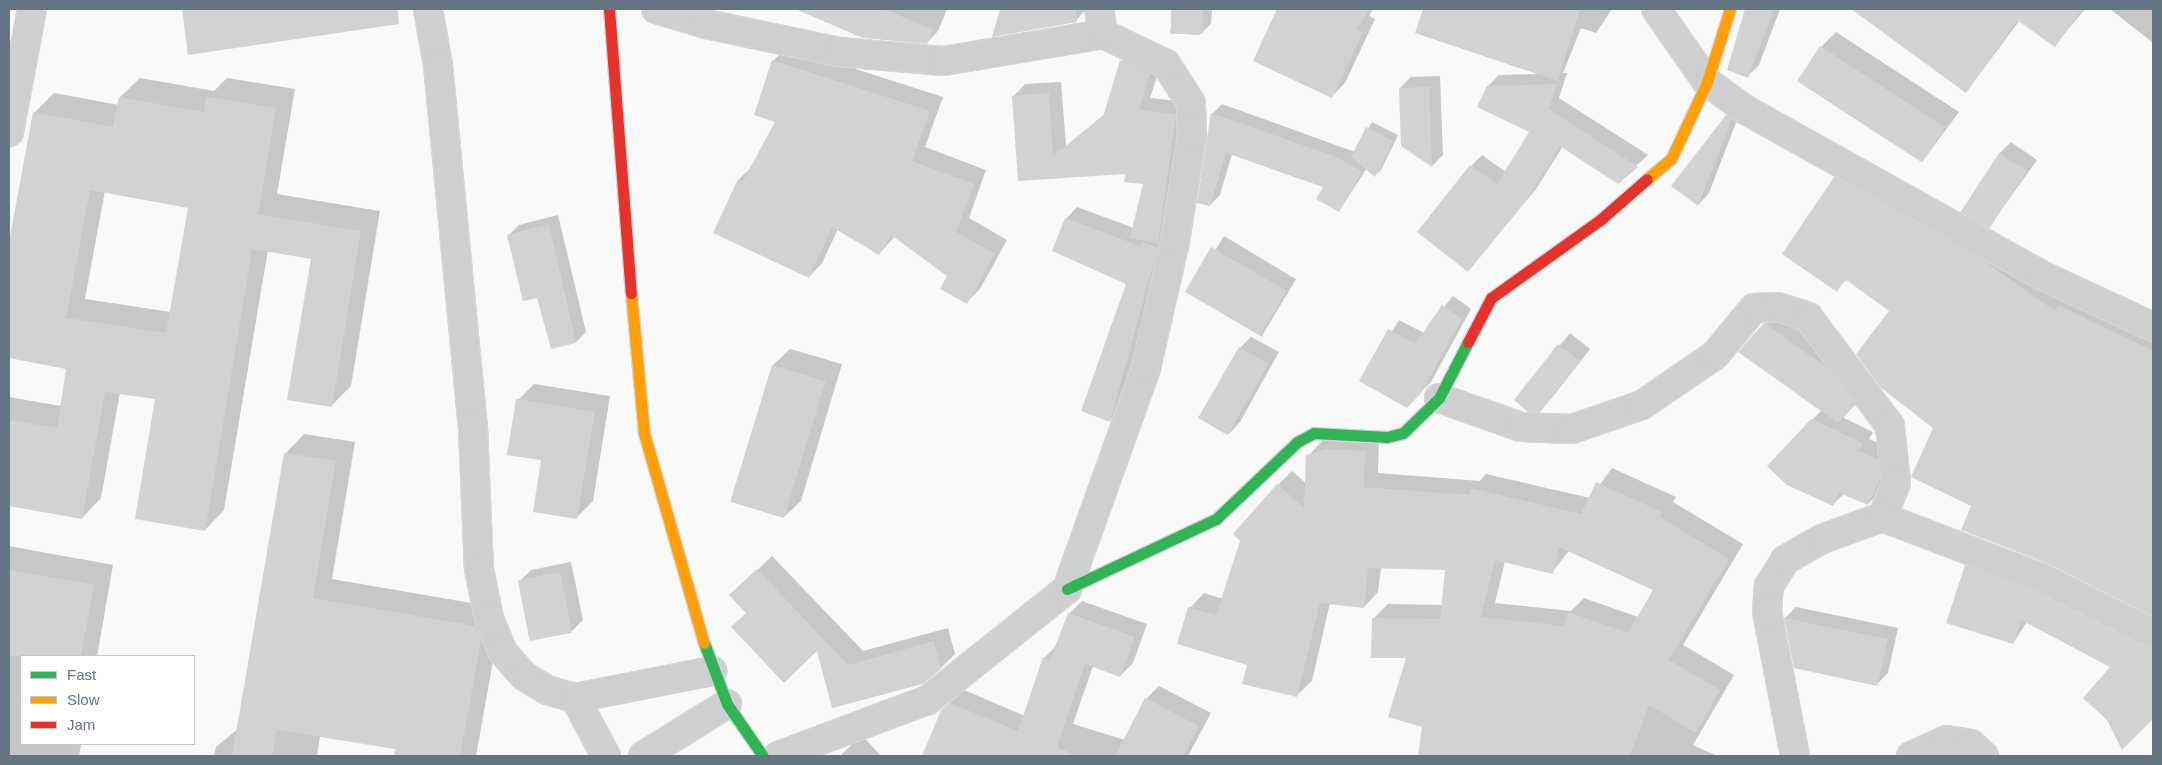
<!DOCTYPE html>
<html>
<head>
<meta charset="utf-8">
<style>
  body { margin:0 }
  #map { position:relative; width:2162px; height:765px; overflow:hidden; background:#f9f9f9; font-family:Arial,sans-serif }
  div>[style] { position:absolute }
  .shadow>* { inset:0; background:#0003; transform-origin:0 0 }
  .building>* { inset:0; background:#d0d2d3; transform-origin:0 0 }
  .roads { filter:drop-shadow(1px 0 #d5d6d7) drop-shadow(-1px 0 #d5d6d7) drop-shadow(0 1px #d5d6d7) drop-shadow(0 -1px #d5d6d7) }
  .street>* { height:28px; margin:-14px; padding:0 14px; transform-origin:14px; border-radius:14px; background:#cecfd0 }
  .fast>* { height:11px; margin:-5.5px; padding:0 5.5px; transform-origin:5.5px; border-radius:5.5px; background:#30b455 }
  .slow>* { height:11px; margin:-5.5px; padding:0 5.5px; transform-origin:5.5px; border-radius:5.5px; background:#ff9f0a }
  .jam>* { height:11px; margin:-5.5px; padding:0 5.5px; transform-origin:5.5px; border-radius:5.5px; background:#e5322d }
  span { translate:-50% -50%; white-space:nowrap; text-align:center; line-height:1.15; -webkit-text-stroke:5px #fff; paint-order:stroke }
  .frame { position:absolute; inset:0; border:10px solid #657683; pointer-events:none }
  .legend { position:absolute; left:20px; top:655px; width:175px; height:90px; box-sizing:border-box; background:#fff; border:1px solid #c1c8cd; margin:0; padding:6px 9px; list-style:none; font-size:15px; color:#657683 }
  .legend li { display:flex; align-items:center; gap:10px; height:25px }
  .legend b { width:25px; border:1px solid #c1c8cd }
</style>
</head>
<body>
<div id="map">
  <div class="shadow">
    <div style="clip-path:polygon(183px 9px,385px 9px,386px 11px,190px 53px)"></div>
    <div style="clip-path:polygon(806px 9px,947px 9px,938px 31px,927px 43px,813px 15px)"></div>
    <div style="clip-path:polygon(1001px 9px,1086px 9px,1075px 22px,993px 36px)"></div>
    <div style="clip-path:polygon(1173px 9px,1212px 9px,1211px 24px,1199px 35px,1170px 33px)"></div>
    <div style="clip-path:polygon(1279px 9px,1373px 9px,1369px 16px,1375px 19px,1345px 83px,1332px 96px,1255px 60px)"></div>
    <div style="clip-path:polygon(1424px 9px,1612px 9px,1596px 33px,1581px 28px,1563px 73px,1567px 73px,1559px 98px,1648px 155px,1618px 182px,1563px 146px,1536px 189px,1468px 270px,1471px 166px,1482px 155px,1506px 172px,1531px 132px,1488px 86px,1499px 75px,1540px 74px,1417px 32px)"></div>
    <div style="clip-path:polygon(1749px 9px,1780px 9px,1759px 65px,1747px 77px,1729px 69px)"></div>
    <div style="clip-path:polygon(1854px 9px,2085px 9px,2055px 45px,2020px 20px,1966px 92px)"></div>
    <div style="clip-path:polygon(2110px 9px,2153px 9px,2153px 42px,2152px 42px)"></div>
    <div style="clip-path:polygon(1836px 32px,1959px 112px,1924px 159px,1821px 47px)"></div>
    <div style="clip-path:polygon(787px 47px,943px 97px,925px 147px,986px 170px,969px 218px,1007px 240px,980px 289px,966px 303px,949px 276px,895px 236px,879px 254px,838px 229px,822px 263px,809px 277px,715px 233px,739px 179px,753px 166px,777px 121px,756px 115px,774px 60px)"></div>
    <div style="clip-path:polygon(1134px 48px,1162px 61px,1150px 98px,1187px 102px,1152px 307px,1128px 374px,1133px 376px,1121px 409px,1110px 420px,1127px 284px,1066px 219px,1077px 207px,1134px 228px,1145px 183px,1126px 172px,1019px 179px,1013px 97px,1025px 84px,1061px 82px,1066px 146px,1105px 114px,1122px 61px)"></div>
    <div style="clip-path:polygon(1440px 76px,1443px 155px,1432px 166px,1402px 145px,1400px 88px,1411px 77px)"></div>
    <div style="clip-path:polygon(evenodd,140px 78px,214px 91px,227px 78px,295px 89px,277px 194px,380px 211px,351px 386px,331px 406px,312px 258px,268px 250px,224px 510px,205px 530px,157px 398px,120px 392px,101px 498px,82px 518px,9px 505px,9px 397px,61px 406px,67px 368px,9px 356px,9px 249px,34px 113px,54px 93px,119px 105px,120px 97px,140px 78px,105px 191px,189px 207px,171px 312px,85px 299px,105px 191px)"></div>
    <div style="clip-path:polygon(1222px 104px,1355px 152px,1372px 122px,1398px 135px,1381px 170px,1375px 175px,1367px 168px,1339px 211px,1325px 186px,1232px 154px,1220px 195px,1210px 205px,1212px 114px)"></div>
    <div style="clip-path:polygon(1738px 104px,1742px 107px,1709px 193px,1698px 205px,1726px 116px)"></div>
    <div style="clip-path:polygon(2011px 142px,2037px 160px,1989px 227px,2000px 153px)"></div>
    <div style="clip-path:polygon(1850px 162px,2153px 328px,2153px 612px,2144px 611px,1973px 505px,1935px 428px,1891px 311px,1847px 279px,1836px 290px,1835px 178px)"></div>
    <div style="clip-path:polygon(558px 215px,586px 332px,576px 342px,552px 348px,538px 297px,509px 235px,519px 225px)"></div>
    <div style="left:1224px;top:236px;width:84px;height:67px;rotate:31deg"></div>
    <div style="clip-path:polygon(1453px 296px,1471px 309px,1431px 382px,1406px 406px,1361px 381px,1399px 320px,1424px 333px)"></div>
    <div style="clip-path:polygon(1776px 313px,1837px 356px,1865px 393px,1842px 417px,1873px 432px,1869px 439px,1889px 448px,1891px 466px,1879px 493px,1868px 504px,1844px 494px,1832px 505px,1812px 420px,1822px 410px,1765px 324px)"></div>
    <div style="clip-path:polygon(1570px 333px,1590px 349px,1551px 399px,1539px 411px,1516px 400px)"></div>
    <div style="clip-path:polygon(1251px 337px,1279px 352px,1240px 422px,1229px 434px,1240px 348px)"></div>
    <div style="clip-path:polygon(790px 349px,842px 364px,801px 501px,784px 517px,732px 501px,773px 365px)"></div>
    <div style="clip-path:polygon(534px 384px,610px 396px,593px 501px,577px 517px,542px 459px,518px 400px)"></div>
    <div style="clip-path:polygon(304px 434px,355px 442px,332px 579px,494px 607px,500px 622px,476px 756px,395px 756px,397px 748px,320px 736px,317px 756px,214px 756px,216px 747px,238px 729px,285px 454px)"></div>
    <div style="clip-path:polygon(evenodd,1379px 437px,1378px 473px,1480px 481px,1486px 474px,1590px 498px,1612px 468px,1676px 497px,1673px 502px,1743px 544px,1683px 645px,1734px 675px,1693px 745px,1717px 756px,1419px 756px,1424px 727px,1408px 657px,1373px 619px,1388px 604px,1443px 605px,1446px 569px,1381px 567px,1378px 592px,1364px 607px,1330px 603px,1312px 681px,1297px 695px,1248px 664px,1190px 608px,1204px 593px,1223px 599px,1278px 485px,1292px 471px,1307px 484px,1310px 454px,1324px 439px,1379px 437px,1569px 551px,1655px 590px,1638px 617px,1584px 598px,1571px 611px,1495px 603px,1505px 561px,1552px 572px,1569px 551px)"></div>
    <div style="clip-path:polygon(9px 546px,113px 565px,97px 656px,21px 656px,21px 744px,81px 744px,79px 756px,9px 756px)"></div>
    <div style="clip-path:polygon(1977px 555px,2153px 639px,2153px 717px,2122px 748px,2112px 667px,2027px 622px,2013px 643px,1966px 566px)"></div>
    <div style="clip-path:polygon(772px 556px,863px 651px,948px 628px,955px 654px,941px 668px,833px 706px,818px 648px,748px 613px,745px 582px)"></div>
    <div style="clip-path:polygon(571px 562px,583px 620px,571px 632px,520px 581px,531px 570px)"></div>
    <div style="clip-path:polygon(1082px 601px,1147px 624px,1133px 663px,1120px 676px,1093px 666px,1073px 724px,1125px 740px,1146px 699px,1159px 686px,1211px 713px,1188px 756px,926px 756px,942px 710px,964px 690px,1025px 716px,1044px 658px,1056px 646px,1069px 614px)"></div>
    <div style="clip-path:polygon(1796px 607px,1898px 628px,1888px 673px,1877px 684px,1795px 667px,1785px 618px)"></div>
    <div style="clip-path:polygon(862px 735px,881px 756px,839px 756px,841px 755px)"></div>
  </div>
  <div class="building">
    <div style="clip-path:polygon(182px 9px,398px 9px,399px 24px,188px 55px)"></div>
    <div style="clip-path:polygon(795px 9px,884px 9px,933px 30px,927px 44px,863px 38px)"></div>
    <div style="clip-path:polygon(1000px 9px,1076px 9px,1077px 22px,992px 37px)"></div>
    <div style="left:1171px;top:9px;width:32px;height:25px"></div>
    <div style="clip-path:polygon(1277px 9px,1370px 9px,1356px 30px,1363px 32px,1332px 98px,1253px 61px)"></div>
    <div style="clip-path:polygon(1423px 9px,1580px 9px,1558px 81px,1415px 33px)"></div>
    <div style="clip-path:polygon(1745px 9px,1774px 9px,1748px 78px,1727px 70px)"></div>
    <div style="clip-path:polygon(1851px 9px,2082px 9px,2055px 47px,2017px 20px,1966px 93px)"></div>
    <div style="left:1820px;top:46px;width:149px;height:42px;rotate:33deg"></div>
    <div style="clip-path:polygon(772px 60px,930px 111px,912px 161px,974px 184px,956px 232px,995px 254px,967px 304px,940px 289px,947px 276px,891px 235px,879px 255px,832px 227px,809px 278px,713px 233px,738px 179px,743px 181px,775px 122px,754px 115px)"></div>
    <div style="clip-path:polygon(1120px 60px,1150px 74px,1139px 110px,1176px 114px,1158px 244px,1130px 238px,1143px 184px,1124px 182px,1125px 174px,1018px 181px,1012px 96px,1049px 93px,1053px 156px,1103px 117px)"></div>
    <div style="clip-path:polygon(1557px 84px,1549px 109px,1638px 167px,1618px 184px,1560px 146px,1525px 202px,1468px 272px,1417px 232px,1470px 165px,1497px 184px,1529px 132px,1477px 107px,1487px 86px)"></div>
    <div style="clip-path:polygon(1429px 87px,1432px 167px,1401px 146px,1399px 88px)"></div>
    <div style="clip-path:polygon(evenodd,119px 97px,204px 112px,206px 97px,276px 108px,258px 214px,361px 231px,332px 407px,287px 400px,311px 259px,252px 249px,205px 531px,135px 519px,155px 399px,105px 392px,82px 519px,9px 506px,9px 420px,57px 428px,66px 369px,9px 358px,9px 242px,33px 112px,113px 127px,119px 97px,90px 190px,188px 208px,166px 333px,66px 318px,90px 190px)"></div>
    <div style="clip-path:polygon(1211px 113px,1334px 156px,1362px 171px,1339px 212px,1316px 199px,1323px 187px,1226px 153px,1210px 206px,1197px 203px)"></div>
    <div style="clip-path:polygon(1726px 115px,1732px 119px,1698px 206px,1671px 186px)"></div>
    <div style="clip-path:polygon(1366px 127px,1393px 141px,1375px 177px,1351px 157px)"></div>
    <div style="left:1999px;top:153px;width:33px;height:71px;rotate:33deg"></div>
    <div style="clip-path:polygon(1834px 177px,1984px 261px,2055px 311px,2058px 305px,2153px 351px,2153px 617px,2049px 564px,1961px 530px,1971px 506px,1911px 477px,1933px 428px,1880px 387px,1856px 354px,1889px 311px,1845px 279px,1837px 292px,1782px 254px)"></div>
    <div style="clip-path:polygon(1065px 218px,1140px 246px,1141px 242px,1158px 247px,1110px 422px,1081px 411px,1126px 284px,1052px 251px)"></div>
    <div style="clip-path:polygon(549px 224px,576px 343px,551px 349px,537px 298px,523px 301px,507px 235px)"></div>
    <div style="left:1211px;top:247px;width:87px;height:52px;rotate:30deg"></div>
    <div style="clip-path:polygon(1442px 305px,1462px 319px,1421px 393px,1407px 408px,1359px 381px,1388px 329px,1415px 344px)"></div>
    <div style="clip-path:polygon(1764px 323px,1826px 367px,1855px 405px,1838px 423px,1738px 352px)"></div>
    <div style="clip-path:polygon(1558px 344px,1580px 361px,1540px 412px,1528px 412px,1514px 400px)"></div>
    <div style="left:1239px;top:347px;width:34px;height:82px;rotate:30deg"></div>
    <div style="left:772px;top:365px;width:56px;height:143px;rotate:17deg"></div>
    <div style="clip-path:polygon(516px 399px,595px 412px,577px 519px,533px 512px,541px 460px,507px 455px)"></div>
    <div style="clip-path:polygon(1811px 419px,1863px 443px,1859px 451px,1878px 459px,1880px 479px,1868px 505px,1839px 493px,1833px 506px,1787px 485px,1767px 466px)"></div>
    <div style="clip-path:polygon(evenodd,1327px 449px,1365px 451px,1364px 487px,1469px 495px,1471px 488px,1581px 514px,1596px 482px,1662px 512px,1660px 517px,1729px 559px,1669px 660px,1720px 690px,1696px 733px,1649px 705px,1630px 756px,1418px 756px,1422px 727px,1388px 717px,1406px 658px,1371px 658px,1372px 618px,1440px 619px,1445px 570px,1368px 568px,1364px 608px,1320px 603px,1297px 697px,1242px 684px,1247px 665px,1177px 644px,1188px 607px,1216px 615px,1240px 541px,1233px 534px,1277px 484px,1304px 508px,1306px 455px,1327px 449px,1559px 547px,1653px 590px,1628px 633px,1568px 612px,1563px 626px,1481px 617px,1495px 560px,1553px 574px,1559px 547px)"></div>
    <div style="clip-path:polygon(284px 453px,336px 461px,313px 598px,475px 626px,481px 641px,460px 756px,394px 756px,395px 749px,277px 730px,272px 756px,232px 756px)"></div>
    <div style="clip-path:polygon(1965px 565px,2036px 592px,2153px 650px,2153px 719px,2122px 750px,2107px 720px,2083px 698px,2110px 667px,2021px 620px,2013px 644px,1946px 623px)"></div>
    <div style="clip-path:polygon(757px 569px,848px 665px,934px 641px,941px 669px,923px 684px,832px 708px,817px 651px,784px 683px,731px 627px,746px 613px,729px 595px)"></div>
    <div style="clip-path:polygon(9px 570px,94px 585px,81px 656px,9px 656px)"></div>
    <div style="left:560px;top:572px;width:62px;height:43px;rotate:79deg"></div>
    <div style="clip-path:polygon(1068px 613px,1135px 637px,1120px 677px,1085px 664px,1057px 747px,1077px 756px,922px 756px,941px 710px,950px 703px,1018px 731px,1043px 657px,1050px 660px)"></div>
    <div style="clip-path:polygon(1784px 618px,1888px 639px,1877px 686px,1794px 668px)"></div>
    <div style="clip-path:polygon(1145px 698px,1199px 726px,1183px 756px,1115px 756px)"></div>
  </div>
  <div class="roads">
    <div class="street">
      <div style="left:428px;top:9px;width:57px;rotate:79.9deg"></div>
      <div style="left:438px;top:65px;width:365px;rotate:84.5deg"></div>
      <div style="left:473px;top:428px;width:141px;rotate:87.6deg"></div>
      <div style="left:479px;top:569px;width:50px;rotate:78.5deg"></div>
      <div style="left:489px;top:618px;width:35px;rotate:68deg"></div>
      <div style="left:502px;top:651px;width:33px;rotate:49deg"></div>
      <div style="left:524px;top:676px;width:27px;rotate:31deg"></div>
      <div style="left:547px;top:690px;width:29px;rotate:16deg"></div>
      <div style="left:575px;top:698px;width:140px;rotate:-11.1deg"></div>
      <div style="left:656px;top:9px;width:52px;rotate:16.7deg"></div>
      <div style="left:706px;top:24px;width:136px;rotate:11.9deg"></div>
      <div style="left:839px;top:52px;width:105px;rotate:4.9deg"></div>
      <div style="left:944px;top:61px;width:161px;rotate:-9.6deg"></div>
      <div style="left:1656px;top:9px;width:89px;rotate:55.1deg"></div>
      <div style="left:1707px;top:82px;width:48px;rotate:35.7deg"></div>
      <div style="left:1746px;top:110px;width:336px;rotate:29.2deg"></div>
      <div style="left:2039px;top:274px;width:126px;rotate:24.9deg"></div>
      <div style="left:9px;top:132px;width:125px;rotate:-79.4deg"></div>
      <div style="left:1439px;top:398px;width:87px;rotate:19.5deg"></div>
      <div style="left:1521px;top:427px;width:51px;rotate:2.2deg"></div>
      <div style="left:1572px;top:429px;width:74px;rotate:-18.9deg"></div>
      <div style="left:1642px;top:405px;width:88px;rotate:-34.4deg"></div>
      <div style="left:1715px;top:355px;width:61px;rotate:-50.3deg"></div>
      <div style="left:1754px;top:308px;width:24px;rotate:-2deg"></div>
      <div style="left:1778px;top:307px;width:32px;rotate:18deg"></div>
      <div style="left:1808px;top:317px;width:136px;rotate:53deg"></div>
      <div style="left:1890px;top:426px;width:57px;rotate:84deg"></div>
      <div style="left:1896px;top:483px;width:37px;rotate:112deg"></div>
      <div style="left:575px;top:698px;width:66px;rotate:61.9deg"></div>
      <div style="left:643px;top:756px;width:99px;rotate:-31.8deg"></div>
      <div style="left:778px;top:756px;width:160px;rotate:-20.5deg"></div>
      <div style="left:928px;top:700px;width:178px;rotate:-38.6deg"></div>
      <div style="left:1067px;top:589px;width:235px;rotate:-70.3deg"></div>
      <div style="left:1146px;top:368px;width:130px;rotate:-77.1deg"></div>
      <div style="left:1175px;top:241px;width:106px;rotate:-80.8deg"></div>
      <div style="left:1192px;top:136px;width:33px;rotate:-92deg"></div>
      <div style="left:1191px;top:103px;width:46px;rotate:-122.7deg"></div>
      <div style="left:1166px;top:64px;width:70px;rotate:-154.5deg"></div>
      <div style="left:1103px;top:34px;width:25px;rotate:-99deg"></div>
      <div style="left:1795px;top:756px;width:147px;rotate:-101deg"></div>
      <div style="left:1767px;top:612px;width:26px;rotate:-86deg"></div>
      <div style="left:1769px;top:586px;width:31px;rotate:-58deg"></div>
      <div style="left:1785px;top:560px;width:43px;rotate:-29.6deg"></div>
      <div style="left:1822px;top:539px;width:64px;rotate:-20.1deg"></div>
      <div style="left:1882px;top:517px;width:171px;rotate:20.9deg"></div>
      <div style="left:2042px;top:578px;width:124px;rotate:26.8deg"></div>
      <div style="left:1911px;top:756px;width:39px;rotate:-24deg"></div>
      <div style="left:1947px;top:740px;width:24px;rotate:9deg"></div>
      <div style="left:1971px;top:744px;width:18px;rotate:43deg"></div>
    </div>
    <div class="fast">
      <div style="left:1067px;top:589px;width:165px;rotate:-25.2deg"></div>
      <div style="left:1216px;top:519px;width:112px;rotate:-43.5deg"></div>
      <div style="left:1297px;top:442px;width:19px;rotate:-28deg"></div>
      <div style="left:1314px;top:433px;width:73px;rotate:3.1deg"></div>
      <div style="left:1387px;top:437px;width:16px;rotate:-14deg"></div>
      <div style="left:1403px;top:433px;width:50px;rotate:-44.2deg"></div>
      <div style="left:1439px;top:398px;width:63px;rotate:-62.6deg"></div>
      <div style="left:704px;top:643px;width:65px;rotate:69.3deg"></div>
      <div style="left:727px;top:704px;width:63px;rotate:55.3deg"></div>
    </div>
    <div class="slow">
      <div style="left:1647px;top:179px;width:31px;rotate:-40deg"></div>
      <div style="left:1671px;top:159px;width:85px;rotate:-64.9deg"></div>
      <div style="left:1707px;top:82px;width:77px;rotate:-72.5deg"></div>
      <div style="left:631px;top:293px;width:141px;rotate:84.7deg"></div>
      <div style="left:644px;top:433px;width:218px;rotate:74.1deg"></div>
    </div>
    <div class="jam">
      <div style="left:609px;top:9px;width:285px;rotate:85.6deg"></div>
      <div style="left:1468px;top:342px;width:50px;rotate:-62.4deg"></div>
      <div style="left:1491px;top:298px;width:134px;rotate:-35.6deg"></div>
      <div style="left:1600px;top:220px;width:62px;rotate:-41.1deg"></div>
    </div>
  </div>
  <div class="frame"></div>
  <ul class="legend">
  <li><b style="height:6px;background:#30b455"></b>Fast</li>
  <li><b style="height:6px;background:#ff9f0a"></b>Slow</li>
  <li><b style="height:6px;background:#e5322d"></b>Jam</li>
  </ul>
</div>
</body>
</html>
